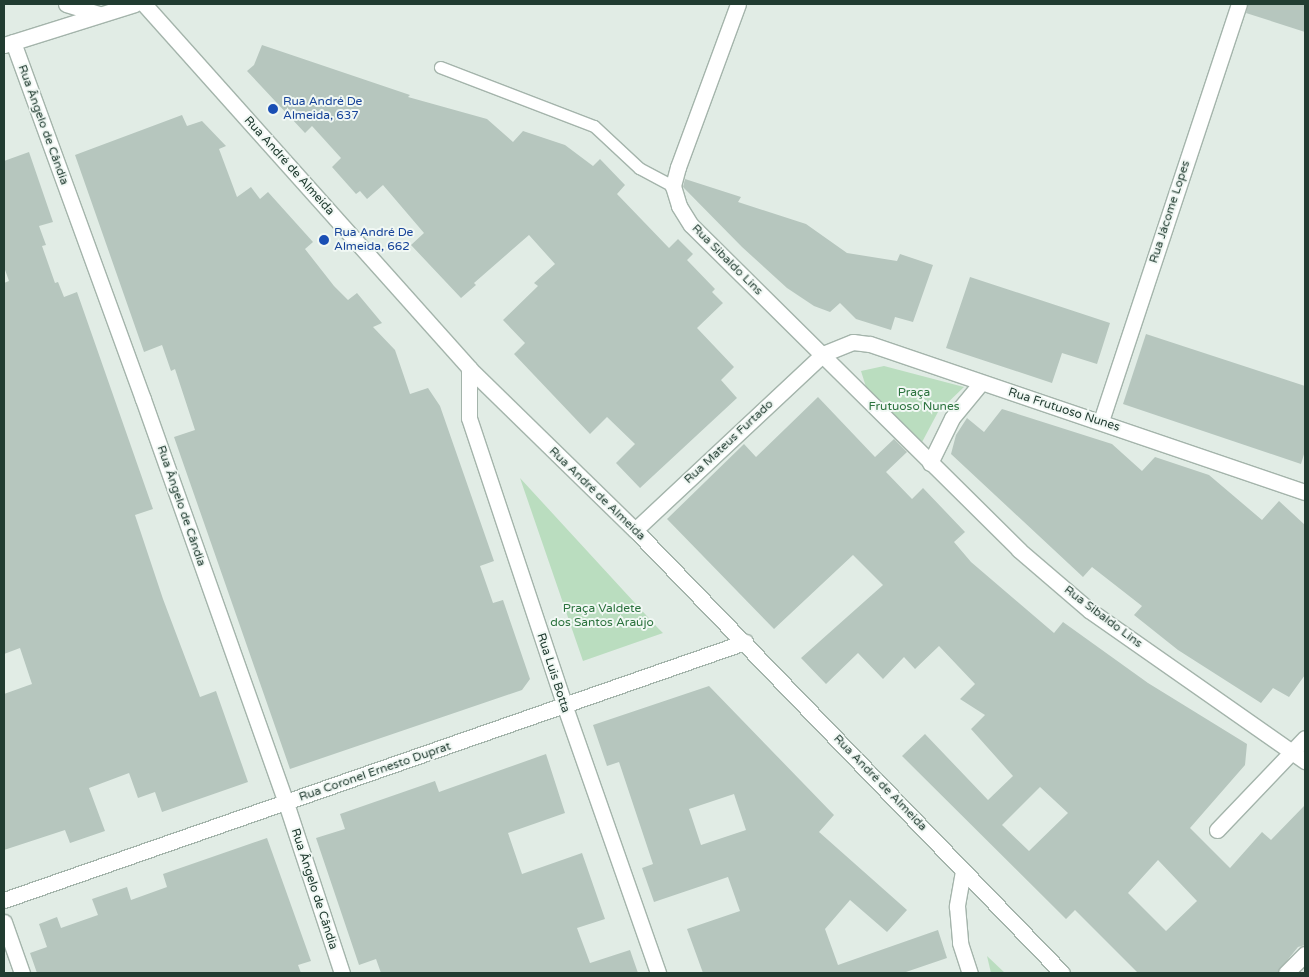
<!DOCTYPE html>
<html>
<head>
<meta charset="utf-8">
<style>
  body { margin:0 }
  #map { position:relative; width:1309px; height:977px; overflow:hidden; background:#e1ece5; font-family:"Varela Round",sans-serif }
  div>[style] { position:absolute }
  .green>* { inset:0; background:#baddbf }
  .building>* { inset:0; background:#b6c6be }
  .roads { filter:drop-shadow(1px 0 #a4b4ab) drop-shadow(-1px 0 #a4b4ab) drop-shadow(0 1px #a4b4ab) drop-shadow(0 -1px #a4b4ab) }
  .service>* { height:11px; margin:-5.5px; padding:0 5.5px; transform-origin:5.5px; border-radius:5.5px; background:#fff }
  .minor>* { height:15px; margin:-7.5px; padding:0 7.5px; transform-origin:7.5px; border-radius:7.5px; background:#fff }
  .tertiary>* { height:15px; margin:-7.5px; padding:0 7.5px; transform-origin:7.5px; border-radius:7.5px; background:#fff }
  .secondary>* { height:15px; margin:-7.5px; padding:0 7.5px; transform-origin:7.5px; border-radius:7.5px; background:#fff }
  .dots>* { width:14px; height:14px; translate:-50% -50%; box-sizing:border-box; border:2px solid #f1f8f4; border-radius:50% }
  span { translate:-50% -50%; white-space:nowrap; text-align:center; line-height:1.15; -webkit-text-stroke:4px #f1f8f4; paint-order:stroke }
  .transit-label { font-size:12px; color:#164399 }
  .left { translate:0 -50%; text-align:left }
  .street-label { font-size:12px; color:#213c31 }
  .park-label { font-size:12px; color:#2c733e }
  .frame { position:absolute; inset:0; border:5px solid #213c31; pointer-events:none }
</style>
</head>
<body>
<div id="map">
  <div class="green">
    <div style="clip-path:polygon(884px 366px,964px 387px,938px 412px,921px 444px,866px 387px,861px 371px)"></div>
    <div style="clip-path:polygon(520px 478px,657px 627px,663px 633px,583px 661px)"></div>
    <div style="clip-path:polygon(987px 956px,1005px 973px,991px 973px)"></div>
  </div>
  <div class="building">
    <div style="clip-path:polygon(1248px 4px,1305px 4px,1305px 32px,1246px 13px)"></div>
    <div style="clip-path:polygon(262px 45px,410px 95px,408px 97px,487px 119px,513px 142px,523px 131px,565px 145px,593px 166px,600px 159px,625px 185px,617px 194px,669px 248px,678px 239px,693px 254px,687px 260px,715px 289px,712px 292px,723px 303px,697px 328px,734px 367px,721px 380px,737px 398px,640px 488px,616px 463px,635px 444px,607px 417px,590px 434px,514px 354px,525px 343px,503px 320px,538px 286px,534px 283px,555px 264px,529px 235px,474px 283px,476px 285px,461px 298px,411px 245px,424px 233px,383px 185px,367px 199px,360px 191px,356px 194px,332px 167px,341px 158px,312px 126px,305px 133px,247px 71px,254px 65px)"></div>
    <div style="clip-path:polygon(182px 115px,187px 126px,202px 121px,226px 146px,219px 149px,237px 197px,251px 187px,260px 199px,268px 192px,313px 242px,305px 249px,334px 286px,348px 300px,357px 293px,382px 323px,373px 327px,395px 350px,410px 394px,428px 388px,440px 406px,494px 561px,480px 566px,493px 603px,503px 600px,530px 679px,522px 690px,290px 769px,174px 437px,195px 430px,175px 369px,171px 371px,162px 345px,144px 352px,75px 155px)"></div>
    <div style="clip-path:polygon(29px 152px,53px 222px,39px 226px,46px 245px,42px 246px,55px 283px,58px 282px,64px 297px,77px 292px,153px 509px,135px 515px,163px 599px,200px 697px,216px 691px,248px 782px,162px 812px,155px 792px,138px 798px,129px 773px,89px 788px,105px 831px,70px 843px,65px 830px,4px 850px,4px 694px,32px 684px,20px 648px,4px 654px,4px 283px,9px 281px,4px 267px,4px 161px)"></div>
    <div style="clip-path:polygon(685px 179px,741px 197px,738px 202px,806px 224px,847px 253px,897px 261px,900px 254px,933px 265px,913px 322px,895px 317px,891px 330px,856px 319px,840px 303px,830px 312px,814px 306px,787px 288px,742px 247px,683px 187px)"></div>
    <div style="clip-path:polygon(970px 277px,1110px 323px,1097px 364px,1062px 353px,1052px 383px,946px 348px)"></div>
    <div style="clip-path:polygon(1146px 334px,1305px 386px,1305px 451px,1301px 464px,1123px 404px)"></div>
    <div style="clip-path:polygon(evenodd,818px 397px,875px 457px,894px 439px,907px 452px,886px 472px,912px 499px,923px 488px,965px 532px,954px 542px,971px 562px,1054px 633px,1063px 622px,1148px 683px,1247px 744px,1245px 765px,1190px 828px,1230px 868px,1262px 832px,1271px 840px,1305px 805px,1305px 945px,1298px 947px,1277px 973px,1138px 973px,1075px 910px,1066px 919px,902px 756px,925px 734px,988px 800px,1013px 776px,971px 729px,985px 715px,960px 699px,975px 684px,939px 646px,915px 669px,904px 657px,883px 679px,858px 653px,826px 684px,801px 658px,883px 585px,853px 555px,774px 629px,667px 519px,744px 444px,756px 457px,818px 397px,1040px 787px,1068px 813px,1029px 851px,1002px 825px,1040px 787px,818px 397px,1158px 860px,1197px 901px,1166px 931px,1128px 893px,1158px 860px)"></div>
    <div style="clip-path:polygon(1002px 409px,1112px 444px,1142px 471px,1155px 457px,1209px 475px,1262px 520px,1279px 501px,1305px 525px,1305px 675px,1289px 697px,1273px 688px,1261px 703px,1178px 650px,1134px 615px,1142px 606px,1092px 567px,1083px 577px,951px 454px,956px 435px,967px 418px,984px 432px)"></div>
    <div style="clip-path:polygon(evenodd,709px 686px,834px 815px,819px 832px,907px 910px,887px 932px,850px 900px,825px 929px,838px 965px,938px 930px,947px 958px,903px 973px,703px 973px,687px 929px,740px 911px,728px 877px,654px 902px,642px 868px,653px 864px,619px 762px,607px 766px,593px 725px,709px 686px,734px 794px,746px 830px,701px 845px,689px 809px,734px 794px)"></div>
    <div style="clip-path:polygon(546px 754px,565px 813px,508px 833px,522px 874px,582px 853px,605px 919px,577px 928px,590px 963px,630px 950px,638px 973px,381px 973px,376px 959px,359px 965px,316px 838px,345px 829px,340px 814px,435px 781px,439px 792px)"></div>
    <div style="clip-path:polygon(267px 838px,311px 961px,298px 965px,301px 973px,37px 973px,30px 953px,47px 947px,39px 924px,57px 917px,61px 928px,98px 915px,92px 899px,127px 887px,131px 900px,167px 887px,163px 874px)"></div>
  </div>
  <div class="roads">
    <div class="service">
      <div style="left:440px;top:67px;width:165px;rotate:21deg"></div>
      <div style="left:594px;top:126px;width:62px;rotate:43deg"></div>
      <div style="left:639px;top:168px;width:38px;rotate:28deg"></div>
    </div>
    <div class="minor">
      <div style="left:66px;top:4px;width:34px;rotate:17deg"></div>
      <div style="left:738px;top:4px;width:174px;rotate:110.2deg"></div>
      <div style="left:678px;top:167px;width:20px;rotate:105deg"></div>
      <div style="left:673px;top:186px;width:21px;rotate:73deg"></div>
      <div style="left:679px;top:206px;width:22px;rotate:58deg"></div>
      <div style="left:691px;top:225px;width:462px;rotate:44.7deg"></div>
      <div style="left:1019px;top:550px;width:92px;rotate:40.6deg"></div>
      <div style="left:1089px;top:610px;width:264px;rotate:35deg"></div>
      <div style="left:13px;top:42px;width:380px;rotate:70deg"></div>
      <div style="left:143px;top:399px;width:429px;rotate:70.5deg"></div>
      <div style="left:286px;top:803px;width:179px;rotate:71.8deg"></div>
      <div style="left:469px;top:368px;width:50px;rotate:90deg"></div>
      <div style="left:469px;top:418px;width:305px;rotate:71.6deg"></div>
      <div style="left:565px;top:707px;width:282px;rotate:70.7deg"></div>
      <div style="left:1101px;top:421px;width:439px;rotate:-71.7deg"></div>
      <div style="left:930px;top:463px;width:50px;rotate:-63.9deg"></div>
      <div style="left:952px;top:418px;width:45px;rotate:-50.4deg"></div>
      <div style="left:635px;top:530px;width:258px;rotate:-43.1deg"></div>
      <div style="left:823px;top:354px;width:32px;rotate:-22deg"></div>
      <div style="left:853px;top:342px;width:17px;rotate:7deg"></div>
      <div style="left:870px;top:344px;width:459px;rotate:18.8deg"></div>
      <div style="left:1217px;top:830px;width:127px;rotate:-46.3deg"></div>
      <div style="left:963px;top:871px;width:36px;rotate:100deg"></div>
      <div style="left:957px;top:906px;width:37px;rotate:85deg"></div>
      <div style="left:960px;top:943px;width:32px;rotate:72deg"></div>
      <div style="left:4px;top:922px;width:54px;rotate:70.6deg"></div>
      <div style="left:1286px;top:973px;width:27px;rotate:-45deg"></div>
    </div>
    <div class="tertiary">
      <div style="left:4px;top:45px;width:137px;rotate:-17.4deg"></div>
      <div style="left:4px;top:900px;width:785px;rotate:-19.2deg"></div>
    </div>
    <div class="secondary">
      <div style="left:144px;top:4px;width:488px;rotate:48.2deg"></div>
      <div style="left:469px;top:368px;width:232px;rotate:44.3deg"></div>
      <div style="left:635px;top:530px;width:615px;rotate:46.05deg"></div>
    </div>
  </div>
  <div class="dots">
    <div style="left:273px;top:109px;background:#1a4fb4"></div>
    <div style="left:324px;top:240px;background:#1a4fb4"></div>
  </div>
  <div class="transit-label">
    <span class="left" style="left:283px;top:109px">Rua André De<br>Almeida, 637</span>
    <span class="left" style="left:334px;top:240px">Rua André De<br>Almeida, 662</span>
  </div>
  <div class="street-label">
    <span style="left:43px;top:125px;rotate:70deg">Rua Ângelo de Cândia</span>
    <span style="left:289px;top:166px;rotate:48deg">Rua André de Almeida</span>
    <span style="left:1170px;top:212px;rotate:-72deg">Rua Jácome Lopes</span>
    <span style="left:727px;top:260px;rotate:45deg">Rua Sibaldo Lins</span>
    <span style="left:1064px;top:410px;rotate:18deg">Rua Frutuoso Nunes</span>
    <span style="left:729px;top:442px;rotate:-43deg">Rua Mateus Furtado</span>
    <span style="left:597px;top:494px;rotate:44deg">Rua André de Almeida</span>
    <span style="left:181px;top:506px;rotate:71deg">Rua Ângelo de Cândia</span>
    <span style="left:1103px;top:617px;rotate:37deg">Rua Sibaldo Lins</span>
    <span style="left:553px;top:673px;rotate:72deg">Rua Luis Botta</span>
    <span style="left:375px;top:772px;rotate:-19deg">Rua Coronel Ernesto Duprat</span>
    <span style="left:880px;top:783px;rotate:46deg">Rua André de Almeida</span>
    <span style="left:314px;top:889px;rotate:72deg">Rua Ângelo de Cândia</span>
  </div>
  <div class="park-label">
    <span style="left:914px;top:400px">Praça<br>Frutuoso Nunes</span>
    <span style="left:602px;top:616px">Praça Valdete<br>dos Santos Araújo</span>
  </div>
  <div class="frame"></div>
</div>
</body>
</html>
